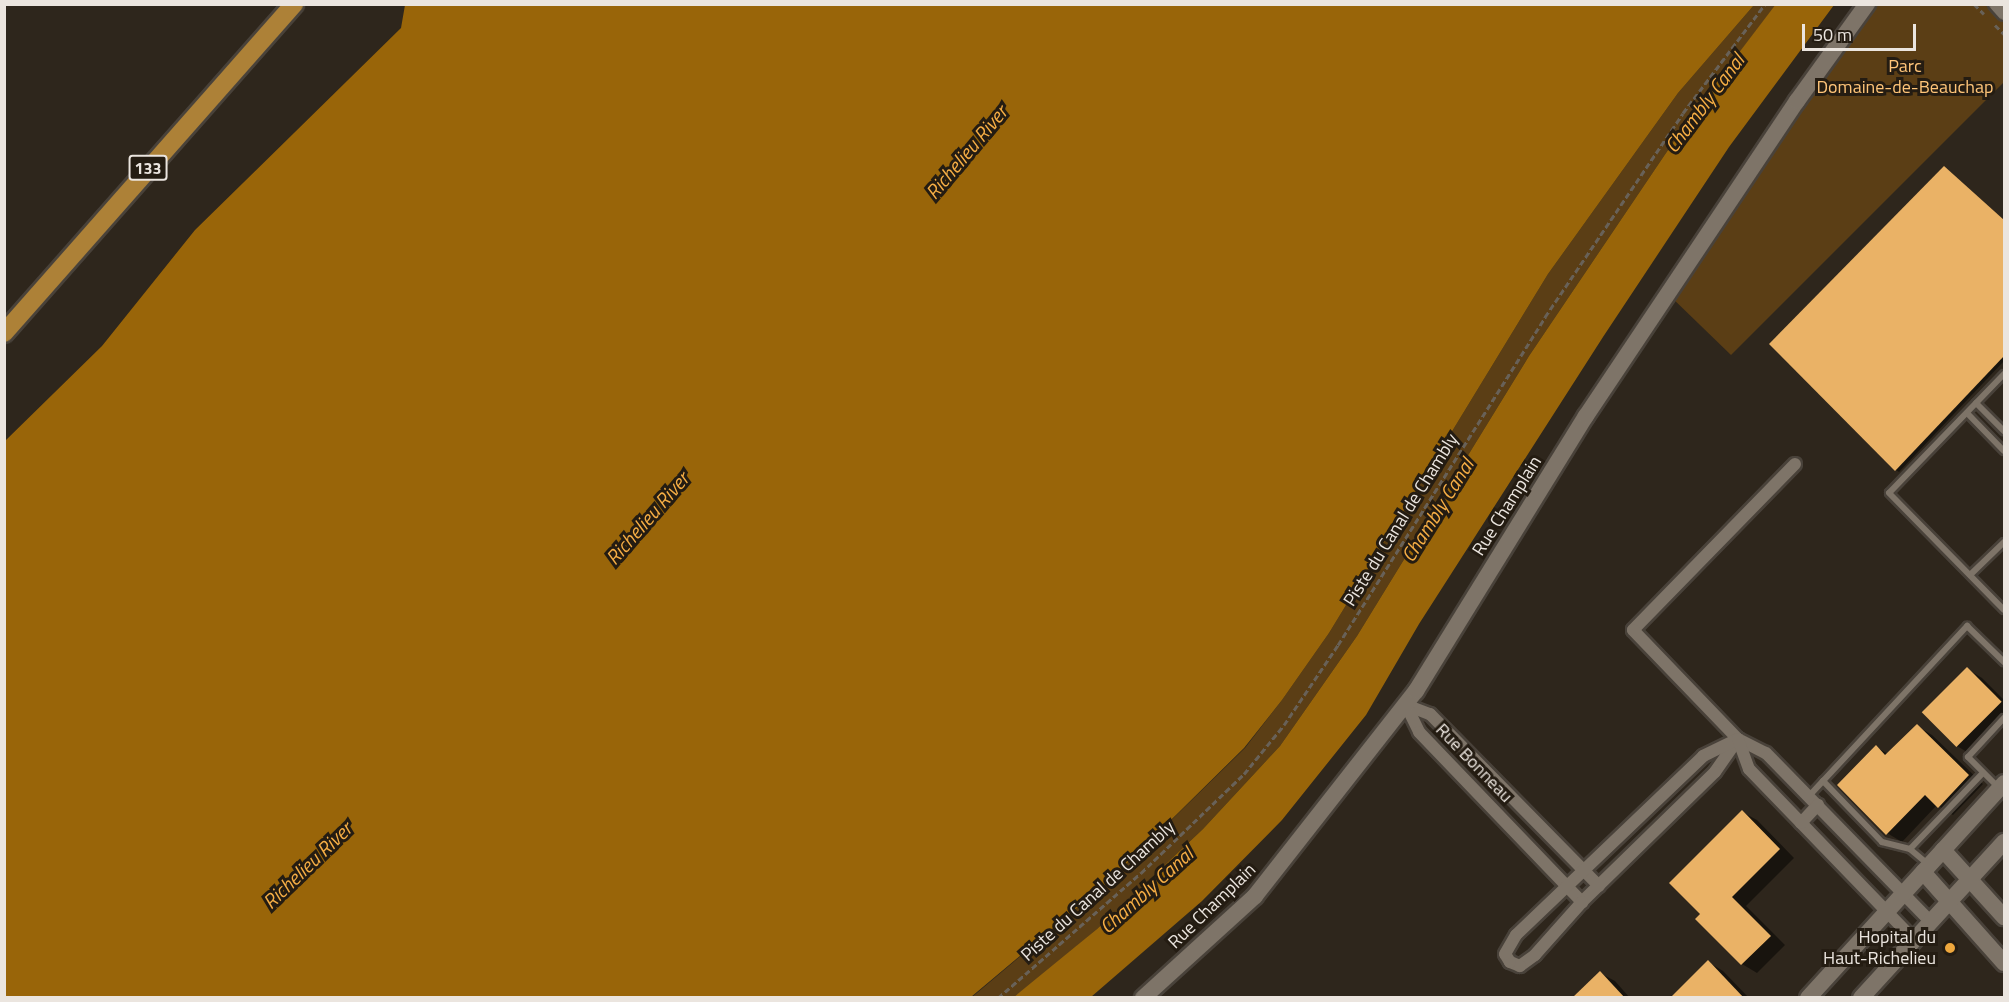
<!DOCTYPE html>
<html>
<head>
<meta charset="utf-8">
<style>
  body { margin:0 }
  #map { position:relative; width:2009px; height:1002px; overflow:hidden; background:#2e261c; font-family:"Titillium Web",sans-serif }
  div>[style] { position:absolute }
  .green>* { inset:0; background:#5b3e15 }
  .water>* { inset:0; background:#996509 }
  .shadow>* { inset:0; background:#0007 }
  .building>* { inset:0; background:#eab266; transform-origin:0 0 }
  .path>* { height:3px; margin-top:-1.5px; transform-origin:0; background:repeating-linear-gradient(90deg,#686158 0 6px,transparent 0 9px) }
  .roads { filter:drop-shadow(2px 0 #49423a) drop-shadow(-2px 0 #49423a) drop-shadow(0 2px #49423a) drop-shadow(0 -2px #49423a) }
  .lane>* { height:6px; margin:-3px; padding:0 3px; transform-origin:3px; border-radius:3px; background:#7e7468 }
  .street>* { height:12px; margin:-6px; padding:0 6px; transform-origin:6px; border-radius:6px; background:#7e7468 }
  .secondary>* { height:16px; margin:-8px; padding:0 8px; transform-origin:8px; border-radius:8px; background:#7e7468 }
  .primary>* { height:18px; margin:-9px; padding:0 9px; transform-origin:9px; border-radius:9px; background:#ad8137 }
  .dots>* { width:16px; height:16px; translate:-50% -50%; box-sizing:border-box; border:3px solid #241c12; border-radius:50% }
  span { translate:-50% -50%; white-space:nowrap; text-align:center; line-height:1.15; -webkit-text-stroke:6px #241c12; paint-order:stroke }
  .shield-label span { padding:2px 4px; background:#241c12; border:2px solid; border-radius:4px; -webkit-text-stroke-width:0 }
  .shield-label { font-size:16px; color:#ebe5df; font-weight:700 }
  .park-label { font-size:18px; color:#ffc579 }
  .street-label { font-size:18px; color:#ebe5df }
  .poi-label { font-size:18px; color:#ebe5df }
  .right { translate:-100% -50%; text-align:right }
  .water-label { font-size:20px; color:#f6ae45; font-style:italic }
  .frame { position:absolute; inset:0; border:6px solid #ebe5df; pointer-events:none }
  .scale { position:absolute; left:1802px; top:24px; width:114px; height:27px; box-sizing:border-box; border:3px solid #ebe5df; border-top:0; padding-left:8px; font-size:18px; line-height:21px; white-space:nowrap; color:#ebe5df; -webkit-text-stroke:4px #241c12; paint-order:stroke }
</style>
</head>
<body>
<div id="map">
  <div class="green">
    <div style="clip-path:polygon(1754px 5px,1776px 5px,1693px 113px,1529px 356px,1357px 636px,1280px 746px,1203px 829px,1097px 929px,1038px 979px,1014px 997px,971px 998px,1107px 883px,1245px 748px,1282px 700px,1329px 633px,1548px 274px,1678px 93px)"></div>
    <div style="clip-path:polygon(1867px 5px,1995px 5px,2004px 14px,2004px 82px,1731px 355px,1668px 294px)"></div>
  </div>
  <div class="water">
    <div style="clip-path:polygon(1776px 4px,1834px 5px,1729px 147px,1603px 337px,1419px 624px,1366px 715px,1282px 820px,1202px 901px,1091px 997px,1014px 997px,1097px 929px,1203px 829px,1280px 746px,1357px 636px,1529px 356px,1693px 113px)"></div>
    <div style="clip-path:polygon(405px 5px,405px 4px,1754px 5px,1678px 93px,1548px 274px,1329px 633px,1282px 700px,1244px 748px,1107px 883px,971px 997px,5px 997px,5px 441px,102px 346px,195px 230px,401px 28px)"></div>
  </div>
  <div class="shadow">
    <div style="clip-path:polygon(1948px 170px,2004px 221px,2004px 361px,1899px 472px,1896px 470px)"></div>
    <div style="clip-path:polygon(1967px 669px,1982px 678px,2004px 700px,2004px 723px,1972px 755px,1957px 746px)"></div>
    <div style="clip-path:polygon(1917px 726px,1932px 735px,1983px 784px,1953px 815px,1937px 805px,1902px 842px,1887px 833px,1876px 747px,1888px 754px)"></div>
    <div style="clip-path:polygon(1742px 812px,1757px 820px,1794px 858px,1746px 906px,1785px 945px,1757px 973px,1742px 964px,1698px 919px)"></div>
    <div style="clip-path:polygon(1708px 962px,1723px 971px,1749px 998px,1672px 998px)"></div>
    <div style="clip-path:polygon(1600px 973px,1615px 981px,1630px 998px,1574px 998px)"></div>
  </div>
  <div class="building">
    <div style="clip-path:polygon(1944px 166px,2004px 220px,2004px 356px,1895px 471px,1769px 344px)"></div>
    <div style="left:1967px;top:667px;width:49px;height:64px;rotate:45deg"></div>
    <div style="clip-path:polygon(1917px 724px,1969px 775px,1938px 808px,1925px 795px,1886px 835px,1837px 785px,1876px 745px,1885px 755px)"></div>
    <div style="clip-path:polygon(1742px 810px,1780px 849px,1732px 897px,1771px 936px,1741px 965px,1695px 919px,1700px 914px,1669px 883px)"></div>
    <div style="clip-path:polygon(1708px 960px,1744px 998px,1670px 998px)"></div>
    <div style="clip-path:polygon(1600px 971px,1625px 998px,1572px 998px)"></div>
  </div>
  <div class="path">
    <div style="left:1974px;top:4px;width:14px;rotate:45deg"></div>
    <div style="left:1995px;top:25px;width:13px;rotate:45deg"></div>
    <div style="left:998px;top:998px;width:190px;rotate:-41.2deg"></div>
    <div style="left:1141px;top:873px;width:143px;rotate:-43.9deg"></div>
    <div style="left:1244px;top:774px;width:63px;rotate:-50.8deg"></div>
    <div style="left:1284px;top:725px;width:97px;rotate:-56deg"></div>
    <div style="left:1338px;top:645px;width:388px;rotate:-57.7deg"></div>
    <div style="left:1545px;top:317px;width:246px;rotate:-55.9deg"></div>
    <div style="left:1683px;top:113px;width:136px;rotate:-53deg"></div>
  </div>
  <div class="roads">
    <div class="lane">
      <div style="left:2004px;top:374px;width:165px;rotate:134deg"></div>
      <div style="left:1889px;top:493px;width:164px;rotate:45.5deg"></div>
      <div style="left:1976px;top:403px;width:40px;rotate:45deg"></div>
      <div style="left:1967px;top:413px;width:53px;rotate:45.8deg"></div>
      <div style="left:1970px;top:575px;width:47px;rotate:-44.1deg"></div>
      <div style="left:1999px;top:788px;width:44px;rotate:-135deg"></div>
      <div style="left:1968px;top:757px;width:53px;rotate:-47.3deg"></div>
      <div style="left:1809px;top:796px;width:21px;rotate:-47deg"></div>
      <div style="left:1910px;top:849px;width:104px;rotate:-46.2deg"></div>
      <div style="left:1929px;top:865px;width:25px;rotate:-140deg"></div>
      <div style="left:1910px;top:849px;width:29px;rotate:-166deg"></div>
      <div style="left:1882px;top:842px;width:85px;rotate:-134deg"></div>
      <div style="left:1823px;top:781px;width:212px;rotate:-47.1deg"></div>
      <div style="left:1967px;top:626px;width:52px;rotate:44.2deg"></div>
    </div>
    <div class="street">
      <div style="left:1995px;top:4px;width:13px;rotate:48deg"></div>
      <div style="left:1795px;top:464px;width:232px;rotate:134.3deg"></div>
      <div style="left:1633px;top:630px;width:151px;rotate:46.1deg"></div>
      <div style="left:1738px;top:739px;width:31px;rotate:27deg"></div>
      <div style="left:1766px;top:753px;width:236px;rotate:45.7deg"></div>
      <div style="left:1406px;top:705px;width:26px;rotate:21deg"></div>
      <div style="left:1430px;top:714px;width:241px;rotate:45.5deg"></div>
      <div style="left:1406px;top:705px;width:30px;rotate:64deg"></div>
      <div style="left:1419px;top:732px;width:236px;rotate:46.2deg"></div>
      <div style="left:1738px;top:739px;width:40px;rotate:124.9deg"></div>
      <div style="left:1715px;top:772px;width:186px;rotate:135.7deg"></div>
      <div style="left:1582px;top:902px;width:71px;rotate:131.6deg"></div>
      <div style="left:1535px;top:955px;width:19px;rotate:144deg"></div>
      <div style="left:1520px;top:966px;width:11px;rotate:-158deg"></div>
      <div style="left:1510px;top:962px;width:9px;rotate:-122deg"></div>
      <div style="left:1505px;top:954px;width:22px;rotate:-60deg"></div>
      <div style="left:1516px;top:935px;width:259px;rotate:-43.7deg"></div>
      <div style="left:1703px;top:756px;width:39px;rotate:-26deg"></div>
      <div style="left:1738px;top:739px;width:32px;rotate:70deg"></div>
      <div style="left:1749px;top:769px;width:238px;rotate:46deg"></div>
      <div style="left:1801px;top:823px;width:25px;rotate:-47deg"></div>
    </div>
    <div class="secondary">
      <div style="left:1943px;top:850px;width:91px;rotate:47.7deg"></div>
      <div style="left:1923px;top:872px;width:122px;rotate:48.3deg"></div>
      <div style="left:1143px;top:998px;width:151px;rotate:-42.3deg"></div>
      <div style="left:1255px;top:896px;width:261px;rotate:-51.9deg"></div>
      <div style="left:1416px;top:691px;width:323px;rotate:-58.3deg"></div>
      <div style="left:1586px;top:416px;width:379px;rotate:-56.2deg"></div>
      <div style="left:1797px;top:101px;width:120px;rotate:-54.2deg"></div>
      <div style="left:1808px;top:998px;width:291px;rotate:-47.6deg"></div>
      <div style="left:1861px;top:998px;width:212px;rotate:-47.5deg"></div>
    </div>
    <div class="primary">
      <div style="left:4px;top:333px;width:439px;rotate:-48.6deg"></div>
    </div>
  </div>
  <div class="dots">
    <div style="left:1950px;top:948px;background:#eea73d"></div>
  </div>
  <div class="shield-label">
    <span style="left:148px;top:168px">133</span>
  </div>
  <div class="park-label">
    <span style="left:1905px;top:77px">Parc<br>Domaine-de-Beauchap</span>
  </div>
  <div class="street-label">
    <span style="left:1507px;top:506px;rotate:-58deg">Rue Champlain</span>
    <span style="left:1401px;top:520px;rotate:-58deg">Piste du Canal de Chambly</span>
    <span style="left:1474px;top:763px;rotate:46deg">Rue Bonneau</span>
    <span style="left:1098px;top:891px;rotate:-42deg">Piste du Canal de Chambly</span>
    <span style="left:1212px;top:906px;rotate:-44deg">Rue Champlain</span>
  </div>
  <div class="poi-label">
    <span class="right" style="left:1936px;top:948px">Hopital du<br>Haut-Richelieu</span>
  </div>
  <div class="water-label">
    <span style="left:1704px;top:103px;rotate:-53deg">Chambly Canal</span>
    <span style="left:966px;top:152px;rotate:-50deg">Richelieu River</span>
    <span style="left:1437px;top:510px;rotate:-58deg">Chambly Canal</span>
    <span style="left:647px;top:518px;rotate:-49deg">Richelieu River</span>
    <span style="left:307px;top:865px;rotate:-44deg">Richelieu River</span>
    <span style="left:1146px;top:890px;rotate:-42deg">Chambly Canal</span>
  </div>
  <div class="frame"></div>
  <div class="scale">50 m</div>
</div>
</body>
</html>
